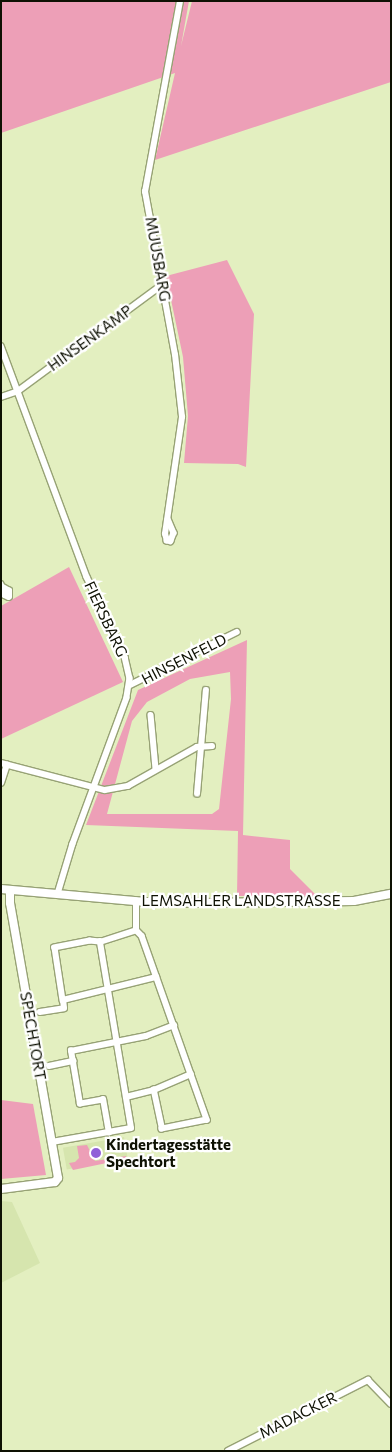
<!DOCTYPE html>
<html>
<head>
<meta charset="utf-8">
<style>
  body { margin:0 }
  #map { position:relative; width:392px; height:1452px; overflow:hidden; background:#e3efc0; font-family:Commissioner,sans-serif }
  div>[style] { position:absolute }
  .built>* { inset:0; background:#d6e5ae; transform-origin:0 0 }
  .green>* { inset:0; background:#ed9fb7 }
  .roads { filter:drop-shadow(1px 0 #97a275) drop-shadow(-1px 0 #97a275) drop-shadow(0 1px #97a275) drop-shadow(0 -1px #97a275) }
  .street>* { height:5.5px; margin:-2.75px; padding:0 2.75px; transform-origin:2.75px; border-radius:2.75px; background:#fff }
  .secondary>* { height:8px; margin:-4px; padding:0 4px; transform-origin:4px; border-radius:4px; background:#fff }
  .dots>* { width:14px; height:14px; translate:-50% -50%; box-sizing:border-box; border:2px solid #fff; border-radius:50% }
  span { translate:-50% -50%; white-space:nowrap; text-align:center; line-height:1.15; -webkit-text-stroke:4.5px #fff; paint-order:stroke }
  .street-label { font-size:15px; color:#0e1103 }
  .poi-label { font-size:15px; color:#0e1103; font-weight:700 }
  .left { translate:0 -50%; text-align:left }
  .frame { position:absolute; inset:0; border:2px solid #0e1103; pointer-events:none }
</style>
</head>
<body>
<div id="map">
  <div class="built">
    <div style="left:124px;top:1137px;width:22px;height:62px;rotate:80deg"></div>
    <div style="clip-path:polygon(1px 1201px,12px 1202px,40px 1263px,1px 1283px)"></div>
  </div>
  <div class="green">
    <div style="clip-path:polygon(1px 1px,189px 1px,181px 46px,192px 1px,391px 1px,391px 82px,155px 160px,175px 73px,1px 133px)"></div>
    <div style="clip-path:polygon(227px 260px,254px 314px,246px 467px,238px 464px,184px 463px,188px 416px,183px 357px,166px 276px)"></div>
    <div style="clip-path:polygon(69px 567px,123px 682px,1px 739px,1px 606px)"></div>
    <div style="clip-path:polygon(evenodd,247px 640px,243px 835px,290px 840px,290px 869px,317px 896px,237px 896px,238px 831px,86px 825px,138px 690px,247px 640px,230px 672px,231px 699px,219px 809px,212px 814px,107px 814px,132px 721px,147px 702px,190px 679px,230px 672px)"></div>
    <div style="clip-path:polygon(1px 1100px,33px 1104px,46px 1175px,1px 1179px)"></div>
    <div style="clip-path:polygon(87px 1145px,95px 1161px,126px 1156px,126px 1159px,73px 1170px,69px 1163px,75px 1162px,79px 1158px,77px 1146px)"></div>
  </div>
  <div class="roads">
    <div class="street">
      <div style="left:1px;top:346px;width:246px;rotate:69.6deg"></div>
      <div style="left:87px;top:577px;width:89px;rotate:64.6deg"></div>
      <div style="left:125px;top:657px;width:22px;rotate:77deg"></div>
      <div style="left:130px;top:678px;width:20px;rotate:99deg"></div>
      <div style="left:127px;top:698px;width:156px;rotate:110.3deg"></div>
      <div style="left:73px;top:844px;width:52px;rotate:106.7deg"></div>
      <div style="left:1px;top:397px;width:18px;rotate:-19deg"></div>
      <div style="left:18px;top:391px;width:179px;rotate:-36.4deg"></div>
      <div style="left:168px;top:519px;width:15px;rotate:67deg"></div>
      <div style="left:174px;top:533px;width:9px;rotate:111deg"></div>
      <div style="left:171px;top:541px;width:4px;rotate:180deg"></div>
      <div style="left:167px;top:541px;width:7px;rotate:-106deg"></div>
      <div style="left:165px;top:534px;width:118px;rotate:-81.7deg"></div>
      <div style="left:182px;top:417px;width:62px;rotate:-96.4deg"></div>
      <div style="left:175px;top:355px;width:166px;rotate:-100.4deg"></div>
      <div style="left:145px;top:192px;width:194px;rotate:-79.6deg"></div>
      <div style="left:1px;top:584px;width:9px;rotate:72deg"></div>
      <div style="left:4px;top:593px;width:2px;rotate:63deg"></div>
      <div style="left:5px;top:595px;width:4px;rotate:27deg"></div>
      <div style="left:9px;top:597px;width:6px;rotate:-90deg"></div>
      <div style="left:9px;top:591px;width:8px;rotate:-150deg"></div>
      <div style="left:130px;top:685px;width:119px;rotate:-26.4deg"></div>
      <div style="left:151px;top:715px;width:54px;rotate:84.7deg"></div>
      <div style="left:1px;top:763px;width:107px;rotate:14.6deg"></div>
      <div style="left:105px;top:790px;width:23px;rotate:-10deg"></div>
      <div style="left:128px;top:786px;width:79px;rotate:-29.5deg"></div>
      <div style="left:197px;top:747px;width:15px;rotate:-4deg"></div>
      <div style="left:1px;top:783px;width:19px;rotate:-72deg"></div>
      <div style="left:197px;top:794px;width:104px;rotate:-85.1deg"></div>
      <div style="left:136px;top:930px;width:8px;rotate:45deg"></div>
      <div style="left:142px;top:936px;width:195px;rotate:70.5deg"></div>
      <div style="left:207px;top:1120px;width:46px;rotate:168.7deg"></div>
      <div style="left:162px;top:1129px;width:40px;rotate:-102deg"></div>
      <div style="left:154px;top:1090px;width:40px;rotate:-23.4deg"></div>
      <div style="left:100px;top:942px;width:10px;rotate:-174deg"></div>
      <div style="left:90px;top:941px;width:36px;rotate:169deg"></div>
      <div style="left:55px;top:948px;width:53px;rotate:81.3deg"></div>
      <div style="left:63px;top:1000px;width:96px;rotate:-13.9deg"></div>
      <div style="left:40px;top:1012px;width:24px;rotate:-9deg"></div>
      <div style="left:64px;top:1008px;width:8px;rotate:-97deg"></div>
      <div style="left:49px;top:1066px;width:25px;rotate:-12deg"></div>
      <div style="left:126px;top:1097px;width:29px;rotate:-14deg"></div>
      <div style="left:109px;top:1133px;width:34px;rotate:-100deg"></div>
      <div style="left:103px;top:1100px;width:23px;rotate:170deg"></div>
      <div style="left:80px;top:1104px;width:54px;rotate:-99.6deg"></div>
      <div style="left:71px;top:1051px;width:76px;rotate:-11.3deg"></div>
      <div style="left:146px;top:1036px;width:30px;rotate:-21deg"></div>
      <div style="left:52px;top:1142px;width:80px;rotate:-10deg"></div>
      <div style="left:131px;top:1128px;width:189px;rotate:-99.5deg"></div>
      <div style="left:100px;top:942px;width:38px;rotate:-18deg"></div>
      <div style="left:136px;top:930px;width:29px;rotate:-90deg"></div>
      <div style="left:228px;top:1451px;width:157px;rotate:-26.9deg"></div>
      <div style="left:368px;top:1380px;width:33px;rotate:46deg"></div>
    </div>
    <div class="secondary">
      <div style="left:1px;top:889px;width:148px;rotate:5.1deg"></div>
      <div style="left:148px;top:902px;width:55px;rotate:1deg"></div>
      <div style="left:203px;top:903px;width:151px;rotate:-0.8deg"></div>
      <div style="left:354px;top:901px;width:38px;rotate:-11deg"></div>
      <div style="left:1px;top:1189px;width:54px;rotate:-7.4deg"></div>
      <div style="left:55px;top:1182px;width:5px;rotate:-53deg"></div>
      <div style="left:58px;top:1178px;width:279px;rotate:-99.9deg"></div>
      <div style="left:10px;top:903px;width:13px;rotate:-90deg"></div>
    </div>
  </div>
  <div class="dots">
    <div style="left:96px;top:1153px;background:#915fd8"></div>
  </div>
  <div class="street-label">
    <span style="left:158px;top:259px;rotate:80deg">MUUSBARG</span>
    <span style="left:90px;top:338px;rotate:-36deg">HINSENKAMP</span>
    <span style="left:106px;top:619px;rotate:65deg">FIERSBARG</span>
    <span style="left:184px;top:659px;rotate:-27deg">HINSENFELD</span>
    <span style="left:241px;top:901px">LEMSAHLER LANDSTRASSE</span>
    <span style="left:33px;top:1036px;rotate:80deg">SPECHTORT</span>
    <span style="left:298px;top:1415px;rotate:-27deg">MADACKER</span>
  </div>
  <div class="poi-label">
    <span class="left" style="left:106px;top:1153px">Kindertagesstätte<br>Spechtort</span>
  </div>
  <div class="frame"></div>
</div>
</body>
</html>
